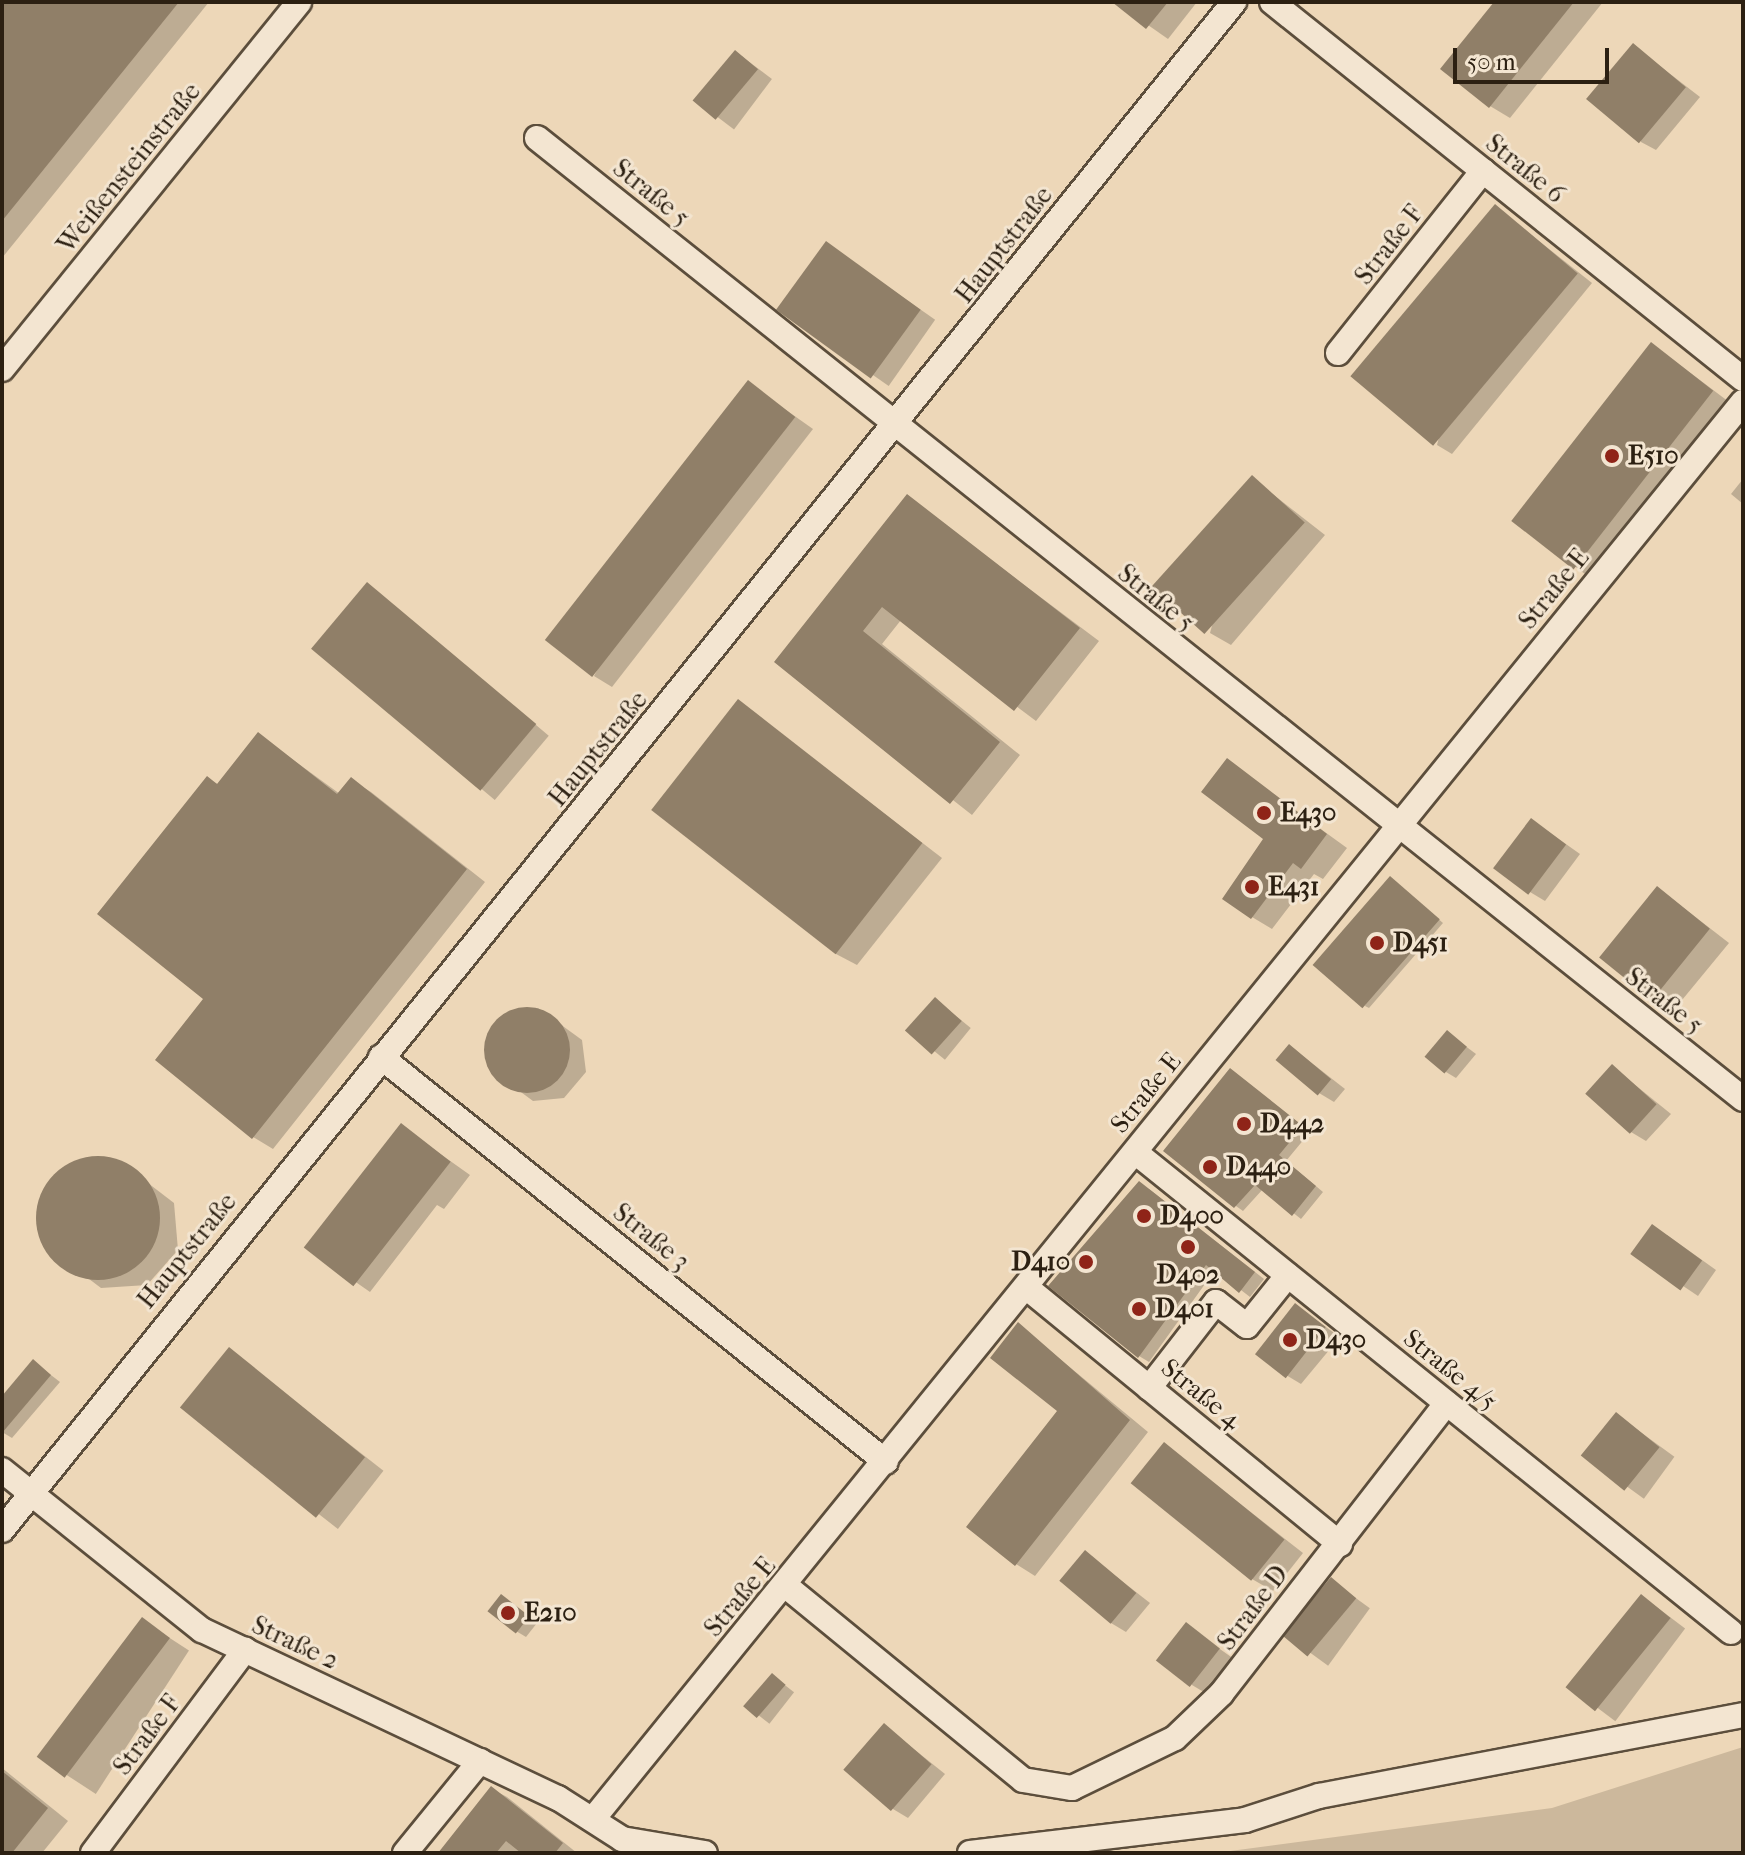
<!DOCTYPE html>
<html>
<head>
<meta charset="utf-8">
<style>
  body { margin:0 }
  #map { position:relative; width:1745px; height:1855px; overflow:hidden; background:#edd7b8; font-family:"IM FELL French Canon",serif }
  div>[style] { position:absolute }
  .green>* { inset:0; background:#ccb89c }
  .shadow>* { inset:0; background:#0003; transform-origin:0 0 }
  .building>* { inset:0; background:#907f68; transform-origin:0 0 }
  .round { border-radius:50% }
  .roads { filter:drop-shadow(2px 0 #5c4e3c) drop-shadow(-2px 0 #5c4e3c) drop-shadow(0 2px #5c4e3c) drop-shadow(0 -2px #5c4e3c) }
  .minor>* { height:24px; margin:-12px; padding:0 12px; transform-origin:12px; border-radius:12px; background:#f3e5d1 }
  .dots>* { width:22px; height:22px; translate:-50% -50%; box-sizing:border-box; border:4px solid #f3e5d1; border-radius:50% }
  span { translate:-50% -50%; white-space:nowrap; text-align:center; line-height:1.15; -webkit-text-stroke:6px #f3e5d1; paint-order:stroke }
  .street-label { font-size:26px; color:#2c2012 }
  .poi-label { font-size:26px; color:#2c2012; font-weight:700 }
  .left { translate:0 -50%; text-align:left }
  .right { translate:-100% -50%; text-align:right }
  .frame { position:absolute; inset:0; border:4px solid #2c2012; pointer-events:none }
  .scale { position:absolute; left:1453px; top:48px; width:156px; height:36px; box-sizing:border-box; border:4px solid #2c2012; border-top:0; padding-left:10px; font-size:24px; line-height:28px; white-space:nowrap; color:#2c2012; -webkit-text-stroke:6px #f3e5d1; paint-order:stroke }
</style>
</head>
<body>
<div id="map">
  <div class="green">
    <div style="clip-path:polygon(1743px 1747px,1743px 1853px,1215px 1853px,1552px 1808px)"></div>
  </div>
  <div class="shadow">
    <div style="clip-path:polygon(2px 2px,209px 2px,2px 258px)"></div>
    <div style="clip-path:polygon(1115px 2px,1197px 2px,1168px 39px)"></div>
    <div style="clip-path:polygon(1496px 2px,1603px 2px,1510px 118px,1490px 106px)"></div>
    <div style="clip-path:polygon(1634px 46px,1700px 97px,1656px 150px,1641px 142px)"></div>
    <div style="left:736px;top:52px;width:45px;height:63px;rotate:37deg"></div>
    <div style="clip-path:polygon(1496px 207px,1592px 283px,1452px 454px,1437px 445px)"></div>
    <div style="left:827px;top:244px;width:132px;height:81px;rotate:35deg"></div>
    <div style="left:1652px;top:344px;width:94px;height:224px;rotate:37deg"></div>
    <div style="clip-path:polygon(748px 383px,813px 429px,612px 687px,594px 676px)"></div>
    <div style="clip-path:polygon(1252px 478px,1325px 535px,1231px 645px,1210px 633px)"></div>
    <div style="clip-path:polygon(1743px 479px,1743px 504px,1731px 494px)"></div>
    <div style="clip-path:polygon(907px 497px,1099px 641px,1036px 721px,901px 620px,882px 644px,1020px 755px,972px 815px,777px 662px)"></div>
    <div style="left:368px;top:584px;width:236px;height:84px;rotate:40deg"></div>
    <div style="clip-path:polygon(738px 701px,942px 858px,857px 965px,836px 954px)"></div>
    <div style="clip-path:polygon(259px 735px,340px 794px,351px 780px,371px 792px,485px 882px,273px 1149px,253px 1137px,206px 999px,207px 778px,219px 785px)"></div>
    <div style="clip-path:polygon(1227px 761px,1347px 848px,1323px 879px,1314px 874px,1272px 929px,1252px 917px,1265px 839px)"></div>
    <div style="clip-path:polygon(1532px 820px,1580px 854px,1545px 901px,1530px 892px)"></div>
    <div style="clip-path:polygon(1394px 881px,1443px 923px,1369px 1008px,1365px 1006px)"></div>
    <div style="clip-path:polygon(1658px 888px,1729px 943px,1673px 1011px,1652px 999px)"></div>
    <div style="left:935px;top:999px;width:46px;height:41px;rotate:39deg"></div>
    <div style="clip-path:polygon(538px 1008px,582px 1040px,586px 1072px,564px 1098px,533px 1101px,490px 1069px,487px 1036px,508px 1011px)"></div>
    <div style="clip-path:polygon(1448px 1033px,1476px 1054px,1456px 1078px,1446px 1072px)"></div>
    <div style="clip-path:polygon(1290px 1046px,1345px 1089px,1334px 1102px,1319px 1093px)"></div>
    <div style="clip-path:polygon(1613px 1067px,1671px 1114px,1646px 1141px,1631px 1132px)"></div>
    <div style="clip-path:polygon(1238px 1075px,1310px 1132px,1286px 1161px,1323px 1192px,1301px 1219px,1263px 1189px,1243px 1211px,1236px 1206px)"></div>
    <div style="clip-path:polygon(401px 1126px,470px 1175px,444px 1209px,437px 1205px,370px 1292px,307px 1248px)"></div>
    <div style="clip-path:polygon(118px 1160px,174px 1203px,178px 1250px,147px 1285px,101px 1288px,44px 1245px,41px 1199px,71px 1163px)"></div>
    <div style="clip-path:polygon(1149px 1189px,1264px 1279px,1250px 1297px,1215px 1270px,1149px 1362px,1139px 1356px)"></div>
    <div style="clip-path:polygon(1667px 1235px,1716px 1270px,1698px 1296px,1634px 1253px)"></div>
    <div style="clip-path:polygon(1296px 1306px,1340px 1337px,1301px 1384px,1286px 1375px)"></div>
    <div style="clip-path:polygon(1019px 1325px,1148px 1432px,1035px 1576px,1016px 1564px,1060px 1411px)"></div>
    <div style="left:229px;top:1350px;width:196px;height:74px;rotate:38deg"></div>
    <div style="clip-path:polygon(34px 1362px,60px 1382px,12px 1438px,2px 1432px,2px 1399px)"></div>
    <div style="left:1617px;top:1415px;width:71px;height:52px;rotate:36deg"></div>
    <div style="clip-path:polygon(1165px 1445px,1303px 1553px,1273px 1591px,1252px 1579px)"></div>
    <div style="clip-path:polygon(1086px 1553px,1150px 1603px,1126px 1632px,1111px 1623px)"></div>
    <div style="left:1331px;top:1580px;width:48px;height:71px;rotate:36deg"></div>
    <div style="left:1642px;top:1596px;width:54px;height:116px;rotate:37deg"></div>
    <div style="clip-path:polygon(511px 1602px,537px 1623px,526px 1637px,516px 1631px)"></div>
    <div style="left:142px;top:1620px;width:56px;height:171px;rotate:33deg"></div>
    <div style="clip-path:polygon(1186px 1625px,1234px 1659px,1207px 1694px,1192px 1685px)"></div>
    <div style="left:772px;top:1675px;width:28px;height:40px;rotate:38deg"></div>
    <div style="clip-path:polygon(885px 1726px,945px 1774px,908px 1818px,893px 1809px)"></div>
    <div style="clip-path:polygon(2px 1768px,68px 1821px,42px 1853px,2px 1853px)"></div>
    <div style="clip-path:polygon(492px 1789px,507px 1797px,577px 1853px,442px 1853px)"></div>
  </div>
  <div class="building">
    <div style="clip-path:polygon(2px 2px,179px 2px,2px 221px)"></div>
    <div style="clip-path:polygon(1112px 2px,1168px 2px,1146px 29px)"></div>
    <div style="clip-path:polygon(1494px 2px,1574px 2px,1489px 108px,1440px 69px)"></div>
    <div style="left:1633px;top:43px;width:69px;height:73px;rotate:40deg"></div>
    <div style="left:735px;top:50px;width:30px;height:66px;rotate:40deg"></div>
    <div style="left:1495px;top:204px;width:108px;height:225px;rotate:40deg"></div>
    <div style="left:826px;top:241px;width:117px;height:85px;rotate:36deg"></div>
    <div style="left:1651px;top:342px;width:79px;height:227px;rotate:38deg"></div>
    <div style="left:748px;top:380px;width:60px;height:330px;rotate:38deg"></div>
    <div style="left:1252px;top:475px;width:71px;height:150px;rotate:42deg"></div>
    <div style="clip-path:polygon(907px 494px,1080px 628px,1014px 711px,882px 607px,863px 631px,1000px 742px,950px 804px,774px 662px)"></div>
    <div style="left:367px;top:582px;width:221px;height:87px;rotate:40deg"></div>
    <div style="left:738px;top:699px;width:234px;height:141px;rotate:38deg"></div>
    <div style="clip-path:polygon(258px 732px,337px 794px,351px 777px,467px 869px,252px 1139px,155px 1060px,203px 999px,97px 914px,207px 776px,217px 784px)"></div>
    <div style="clip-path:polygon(1227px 758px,1327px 834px,1301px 869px,1293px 863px,1251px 919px,1222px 899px,1263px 839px,1201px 792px)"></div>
    <div style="left:1531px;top:818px;width:44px;height:63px;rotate:37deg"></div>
    <div style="left:1390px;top:876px;width:66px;height:118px;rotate:41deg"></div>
    <div style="left:1657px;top:886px;width:68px;height:92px;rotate:39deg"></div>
    <div style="left:935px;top:997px;width:36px;height:45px;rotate:42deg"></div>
    <div class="round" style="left:484px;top:1007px;width:86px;height:86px"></div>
    <div style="left:1447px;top:1030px;width:26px;height:35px;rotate:40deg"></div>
    <div style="left:1289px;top:1044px;width:55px;height:21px;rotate:40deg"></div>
    <div style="left:1612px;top:1064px;width:60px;height:40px;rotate:42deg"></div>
    <div style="clip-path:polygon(1230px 1068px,1303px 1126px,1279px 1155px,1316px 1186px,1292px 1216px,1255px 1185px,1234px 1208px,1163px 1151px)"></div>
    <div style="left:401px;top:1123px;width:63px;height:158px;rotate:38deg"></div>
    <div class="round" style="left:36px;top:1156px;width:124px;height:124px"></div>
    <div style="clip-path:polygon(1139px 1181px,1255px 1272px,1239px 1293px,1206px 1265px,1138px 1358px,1048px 1286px)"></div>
    <div style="left:1652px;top:1224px;width:62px;height:37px;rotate:36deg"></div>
    <div style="left:1295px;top:1303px;width:39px;height:65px;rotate:38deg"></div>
    <div style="clip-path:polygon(1018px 1322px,1130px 1420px,1015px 1566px,966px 1527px,1057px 1411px,990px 1358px)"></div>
    <div style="left:229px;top:1347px;width:175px;height:78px;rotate:39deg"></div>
    <div style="clip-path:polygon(33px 1359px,51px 1375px,2px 1433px,2px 1396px)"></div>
    <div style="left:1616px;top:1412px;width:56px;height:56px;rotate:39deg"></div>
    <div style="left:1164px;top:1442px;width:155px;height:53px;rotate:39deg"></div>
    <div style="left:1085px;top:1550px;width:67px;height:40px;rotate:40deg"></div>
    <div style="left:1331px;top:1577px;width:33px;height:76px;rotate:40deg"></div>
    <div style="left:501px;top:1594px;width:36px;height:22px;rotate:38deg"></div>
    <div style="left:1641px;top:1594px;width:38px;height:120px;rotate:39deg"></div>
    <div style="left:142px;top:1617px;width:35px;height:175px;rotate:37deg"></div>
    <div style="left:1186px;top:1622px;width:43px;height:49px;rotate:38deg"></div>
    <div style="left:772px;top:1673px;width:18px;height:44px;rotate:41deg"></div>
    <div style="left:884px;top:1723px;width:63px;height:62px;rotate:41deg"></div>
    <div style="clip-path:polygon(2px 1771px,48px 1808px,12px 1853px,2px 1853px)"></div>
    <div style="clip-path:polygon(491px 1786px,563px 1843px,555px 1853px,521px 1853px,506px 1841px,496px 1853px,438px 1853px)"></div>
  </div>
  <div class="roads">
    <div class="minor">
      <div style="left:1272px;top:2px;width:603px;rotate:38.67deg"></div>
      <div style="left:537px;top:138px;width:1542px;rotate:38.55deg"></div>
      <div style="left:1338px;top:353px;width:233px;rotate:-51.5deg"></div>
      <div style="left:2px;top:369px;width:472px;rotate:-51deg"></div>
      <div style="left:381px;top:1057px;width:647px;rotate:38.73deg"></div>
      <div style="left:1135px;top:1152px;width:765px;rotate:38.85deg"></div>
      <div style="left:1026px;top:1287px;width:406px;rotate:39.3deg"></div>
      <div style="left:1149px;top:1388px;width:109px;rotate:-52.1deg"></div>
      <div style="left:1216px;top:1302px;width:39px;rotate:38deg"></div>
      <div style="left:1247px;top:1326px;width:65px;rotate:-51.2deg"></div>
      <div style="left:2px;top:1470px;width:256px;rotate:38.7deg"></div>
      <div style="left:202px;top:1630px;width:394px;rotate:25.3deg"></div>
      <div style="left:558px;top:1798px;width:76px;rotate:32.6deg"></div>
      <div style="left:622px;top:1839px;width:84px;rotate:9.6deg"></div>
      <div style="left:2px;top:1530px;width:1963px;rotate:-51.12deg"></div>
      <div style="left:786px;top:1586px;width:306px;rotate:39.3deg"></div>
      <div style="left:1023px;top:1780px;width:50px;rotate:9.3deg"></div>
      <div style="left:1072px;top:1788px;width:114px;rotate:-25.9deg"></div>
      <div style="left:1175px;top:1738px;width:64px;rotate:-43.7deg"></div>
      <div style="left:1221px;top:1694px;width:368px;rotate:-52.2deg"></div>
      <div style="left:593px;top:1819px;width:1825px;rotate:-50.94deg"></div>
      <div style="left:93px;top:1853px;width:254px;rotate:-53.2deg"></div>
      <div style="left:405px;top:1853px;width:119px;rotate:-50.8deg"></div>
      <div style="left:970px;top:1853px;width:277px;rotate:-6.8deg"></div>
      <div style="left:1245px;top:1820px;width:78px;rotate:-18deg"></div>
      <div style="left:1319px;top:1796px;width:432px;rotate:-10.8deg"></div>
    </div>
  </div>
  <div class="dots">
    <div style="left:1612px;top:456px;background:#8f2418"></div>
    <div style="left:1264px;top:813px;background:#8f2418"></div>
    <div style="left:1252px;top:887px;background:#8f2418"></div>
    <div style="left:1377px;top:943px;background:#8f2418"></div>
    <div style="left:1244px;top:1124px;background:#8f2418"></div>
    <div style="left:1210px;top:1167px;background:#8f2418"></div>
    <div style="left:1144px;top:1216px;background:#8f2418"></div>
    <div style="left:1188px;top:1247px;background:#8f2418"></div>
    <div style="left:1086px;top:1262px;background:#8f2418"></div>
    <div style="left:1139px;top:1309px;background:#8f2418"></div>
    <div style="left:1290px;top:1340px;background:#8f2418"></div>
    <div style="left:508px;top:1613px;background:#8f2418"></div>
  </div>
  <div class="street-label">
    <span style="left:129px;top:168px;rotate:-51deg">Weißensteinstraße</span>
    <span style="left:1525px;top:169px;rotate:39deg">Straße 6</span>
    <span style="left:651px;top:193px;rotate:39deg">Straße 5</span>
    <span style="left:1004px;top:245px;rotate:-52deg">Hauptstraße</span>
    <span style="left:1389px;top:245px;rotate:-52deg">Straße F</span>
    <span style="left:1554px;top:589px;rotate:-51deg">Straße E</span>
    <span style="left:1156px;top:598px;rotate:39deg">Straße 5</span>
    <span style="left:598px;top:749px;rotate:-51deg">Hauptstraße</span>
    <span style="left:1664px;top:1001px;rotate:38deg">Straße 5</span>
    <span style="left:1146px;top:1093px;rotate:-51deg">Straße E</span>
    <span style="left:651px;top:1237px;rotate:39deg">Straße 3</span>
    <span style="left:187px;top:1251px;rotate:-51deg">Hauptstraße</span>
    <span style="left:1450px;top:1370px;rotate:39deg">Straße 4/5</span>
    <span style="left:1201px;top:1394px;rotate:39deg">Straße 4</span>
    <span style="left:740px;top:1597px;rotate:-50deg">Straße E</span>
    <span style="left:1253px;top:1608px;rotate:-53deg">Straße D</span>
    <span style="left:295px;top:1643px;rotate:25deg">Straße 2</span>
    <span style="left:147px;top:1735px;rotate:-53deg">Straße F</span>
  </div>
  <div class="poi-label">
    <span class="left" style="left:1628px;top:456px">E510</span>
    <span class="left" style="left:1280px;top:813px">E430</span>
    <span class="left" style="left:1268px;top:887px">E431</span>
    <span class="left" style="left:1393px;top:943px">D451</span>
    <span class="left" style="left:1260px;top:1124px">D442</span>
    <span class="left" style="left:1226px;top:1167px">D440</span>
    <span class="left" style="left:1160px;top:1216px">D400</span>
    <span class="right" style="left:1070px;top:1262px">D410</span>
    <span style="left:1188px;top:1275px">D402</span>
    <span class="left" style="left:1155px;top:1309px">D401</span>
    <span class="left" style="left:1306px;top:1340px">D430</span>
    <span class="left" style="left:524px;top:1613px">E210</span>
  </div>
  <div class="frame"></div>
  <div class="scale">50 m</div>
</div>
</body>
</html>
